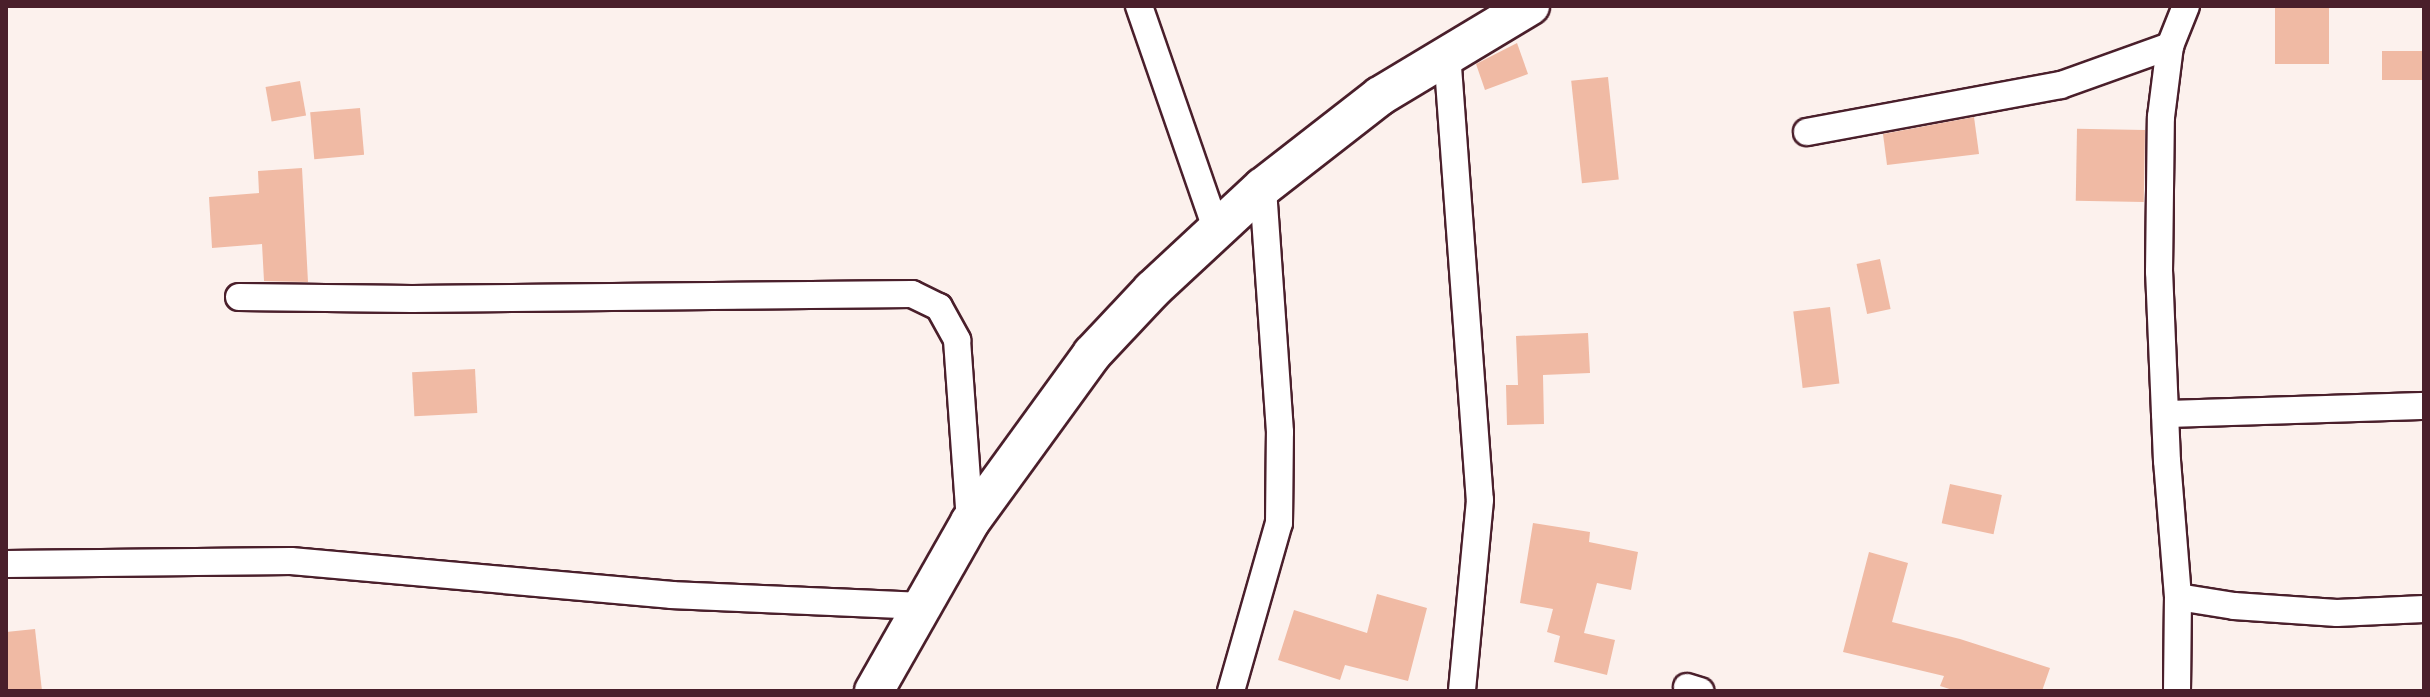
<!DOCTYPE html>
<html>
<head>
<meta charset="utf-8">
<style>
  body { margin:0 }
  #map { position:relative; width:2430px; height:697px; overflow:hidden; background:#fcf1ed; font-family:"Gochi Hand",sans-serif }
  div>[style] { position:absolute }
  .building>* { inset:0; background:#f0baa4; transform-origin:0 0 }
  .roads { filter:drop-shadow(2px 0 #4a1f2b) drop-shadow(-2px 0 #4a1f2b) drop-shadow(0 2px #4a1f2b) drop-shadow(0 -2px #4a1f2b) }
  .street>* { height:26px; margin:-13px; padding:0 13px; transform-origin:13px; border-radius:13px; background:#fff }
  .secondary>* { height:38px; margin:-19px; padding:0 19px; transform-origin:19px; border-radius:19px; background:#fff }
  span { translate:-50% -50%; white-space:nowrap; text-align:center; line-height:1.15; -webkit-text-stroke:6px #fff; paint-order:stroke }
  .frame { position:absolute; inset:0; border:8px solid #4a1f2b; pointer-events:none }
</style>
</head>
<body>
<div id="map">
  <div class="building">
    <div style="left:2275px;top:6px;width:54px;height:58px"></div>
    <div style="clip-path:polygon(1517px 43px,1528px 74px,1485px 90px,1476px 64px)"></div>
    <div style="left:2424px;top:51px;width:29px;height:42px;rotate:90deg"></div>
    <div style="left:1608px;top:77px;width:103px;height:37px;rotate:84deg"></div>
    <div style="left:300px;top:81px;width:35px;height:35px;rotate:80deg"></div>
    <div style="left:360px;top:108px;width:47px;height:50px;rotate:85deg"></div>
    <div style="clip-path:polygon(1974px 117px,1979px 154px,1887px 165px,1883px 134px)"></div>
    <div style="left:2145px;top:130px;width:72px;height:68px;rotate:91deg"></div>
    <div style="clip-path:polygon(302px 168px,308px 282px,264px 281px,262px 244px,212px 248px,209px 197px,259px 193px,258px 171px)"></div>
    <div style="left:1880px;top:259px;width:51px;height:24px;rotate:78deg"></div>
    <div style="left:1830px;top:307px;width:77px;height:37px;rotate:83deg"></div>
    <div style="clip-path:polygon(1588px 333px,1590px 373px,1543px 375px,1544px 424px,1507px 425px,1506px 385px,1518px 385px,1516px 336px)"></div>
    <div style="left:475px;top:369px;width:44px;height:63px;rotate:87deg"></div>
    <div style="left:1950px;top:484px;width:53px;height:40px;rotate:12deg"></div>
    <div style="clip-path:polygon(1533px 523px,1590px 532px,1589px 542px,1638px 552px,1631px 590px,1597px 583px,1584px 633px,1615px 640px,1607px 675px,1554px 662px,1560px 636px,1547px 632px,1553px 609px,1520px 603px)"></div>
    <div style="clip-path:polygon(1869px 552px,1908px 563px,1892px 622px,1960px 639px,2050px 668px,2042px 691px,1956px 691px,1940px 686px,1944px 676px,1843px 652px)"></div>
    <div style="clip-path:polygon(1377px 594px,1427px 608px,1408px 681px,1345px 665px,1340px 680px,1278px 660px,1294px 610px,1367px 633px)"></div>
    <div style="clip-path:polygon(35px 629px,42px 691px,6px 691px,6px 632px)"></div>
  </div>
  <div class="roads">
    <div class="street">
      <div style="left:1139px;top:6px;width:235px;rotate:70.9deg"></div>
      <div style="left:1447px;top:53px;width:448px;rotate:85.8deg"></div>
      <div style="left:1480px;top:500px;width:192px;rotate:95.4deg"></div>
      <div style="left:1807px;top:132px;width:258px;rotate:-10.5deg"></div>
      <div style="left:2061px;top:85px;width:116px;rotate:-19.7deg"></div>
      <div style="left:239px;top:297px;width:173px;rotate:0.7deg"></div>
      <div style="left:412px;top:299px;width:500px;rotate:-0.57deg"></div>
      <div style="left:912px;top:294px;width:30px;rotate:26deg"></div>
      <div style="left:939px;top:307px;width:38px;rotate:61deg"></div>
      <div style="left:957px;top:340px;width:182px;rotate:85.9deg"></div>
      <div style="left:2165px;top:414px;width:259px;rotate:-1.8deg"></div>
      <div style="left:6px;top:564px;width:285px;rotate:-0.6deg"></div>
      <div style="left:291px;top:561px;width:383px;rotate:5.1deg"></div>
      <div style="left:672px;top:595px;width:250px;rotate:2.5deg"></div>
      <div style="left:2178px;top:597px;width:57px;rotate:9.1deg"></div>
      <div style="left:2234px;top:606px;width:103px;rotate:3.9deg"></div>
      <div style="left:2337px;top:613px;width:87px;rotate:-2.6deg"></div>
      <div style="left:1687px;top:687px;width:14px;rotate:17deg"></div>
      <div style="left:1231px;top:691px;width:175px;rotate:-74.1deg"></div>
      <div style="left:1279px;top:523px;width:91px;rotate:-89.4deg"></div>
      <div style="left:1280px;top:432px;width:246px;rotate:-94deg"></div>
      <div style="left:2177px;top:691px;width:94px;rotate:-89.4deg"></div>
      <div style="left:2178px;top:597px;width:136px;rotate:-94.6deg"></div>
      <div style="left:2167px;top:461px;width:189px;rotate:-92.4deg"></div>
      <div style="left:2159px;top:272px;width:155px;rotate:-89.3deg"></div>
      <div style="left:2161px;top:117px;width:72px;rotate:-82.8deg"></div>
      <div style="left:2170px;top:46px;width:43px;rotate:-68.2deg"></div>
    </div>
    <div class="secondary">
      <div style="left:874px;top:691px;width:194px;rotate:-60.4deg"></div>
      <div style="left:970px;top:522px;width:208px;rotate:-54deg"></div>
      <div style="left:1092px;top:354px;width:88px;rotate:-46.8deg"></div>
      <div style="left:1152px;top:290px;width:151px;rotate:-42.9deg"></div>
      <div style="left:1263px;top:187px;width:148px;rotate:-37.9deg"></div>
      <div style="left:1380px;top:96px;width:175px;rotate:-31deg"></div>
    </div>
  </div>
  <div class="frame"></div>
</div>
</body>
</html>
